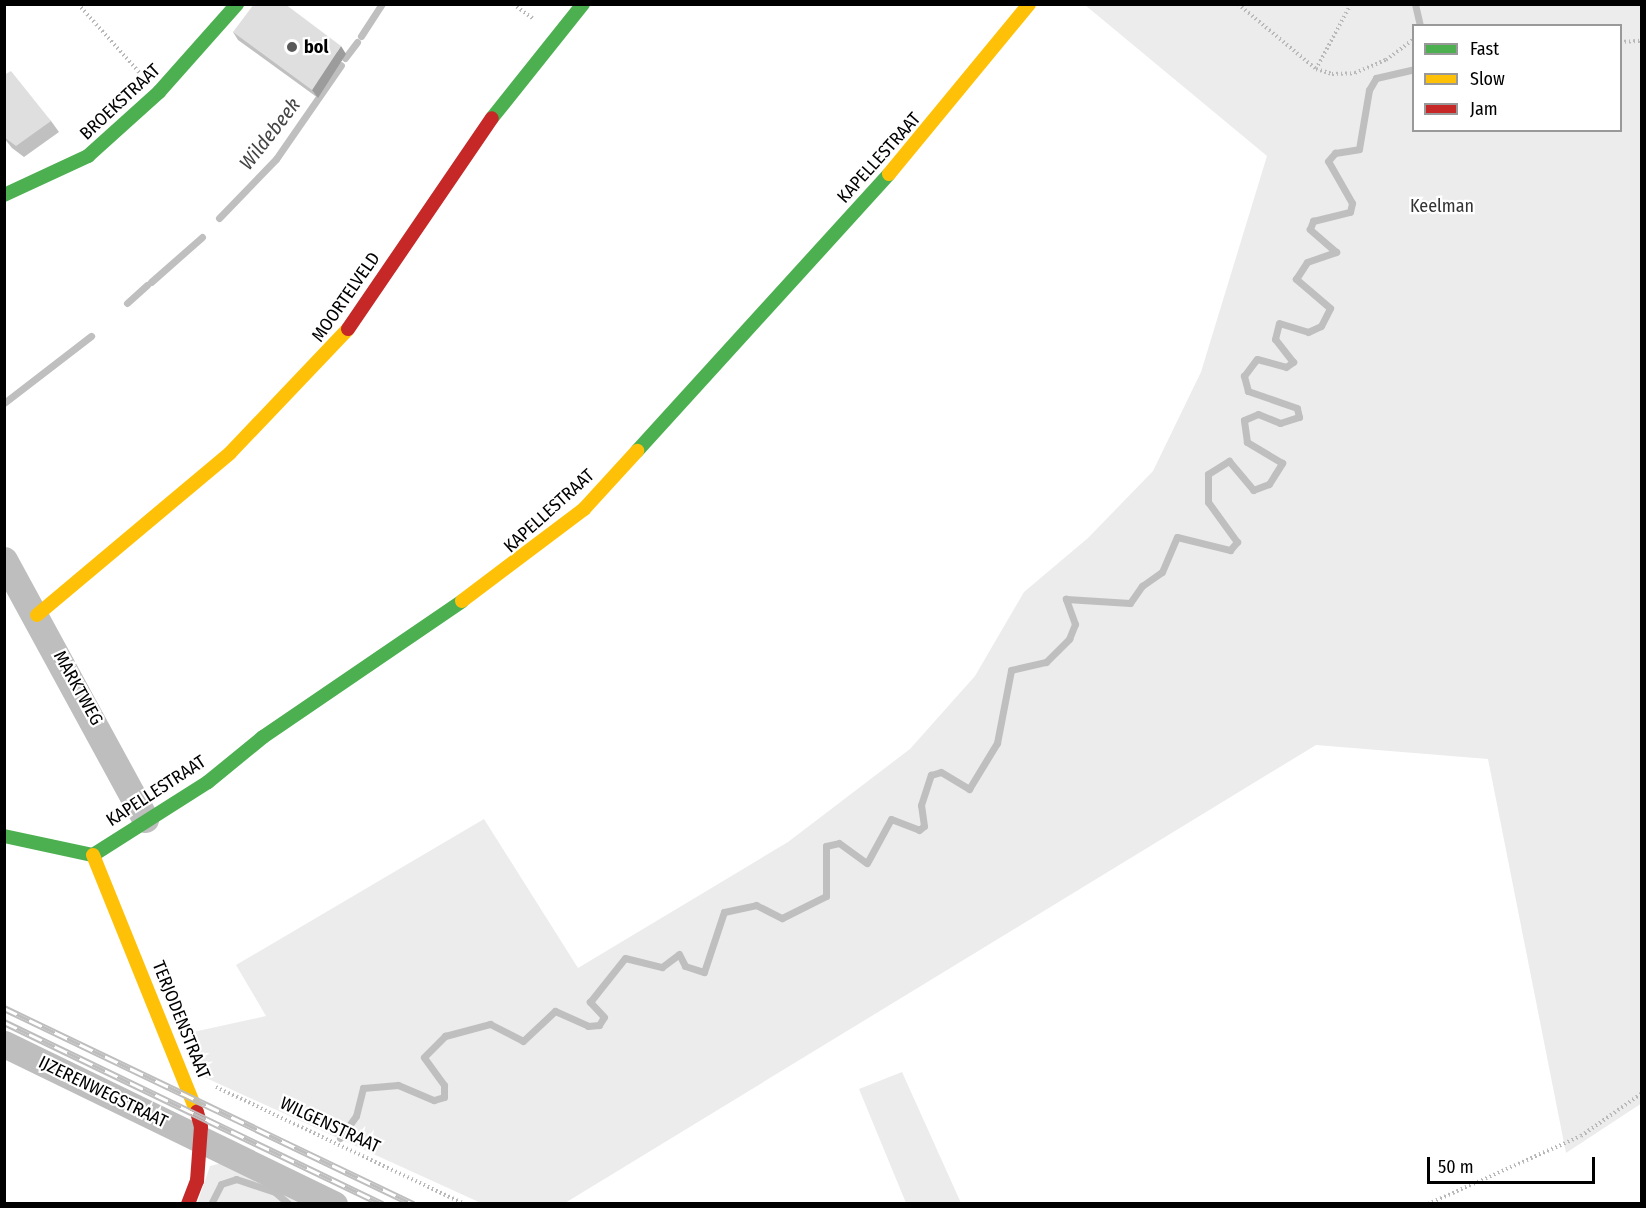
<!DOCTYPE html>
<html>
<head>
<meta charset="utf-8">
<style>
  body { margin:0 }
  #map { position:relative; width:1646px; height:1208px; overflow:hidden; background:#fff; font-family:"Fira Sans Condensed",sans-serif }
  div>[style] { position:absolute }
  .green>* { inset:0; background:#ececec }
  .stream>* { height:7px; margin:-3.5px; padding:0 3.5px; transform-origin:3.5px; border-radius:3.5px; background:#bfbfbf }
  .path>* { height:4px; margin-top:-2px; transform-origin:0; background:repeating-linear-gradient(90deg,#b9b9b9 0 1.5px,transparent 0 4.5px) }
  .street>* { height:27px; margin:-13.5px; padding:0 13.5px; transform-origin:13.5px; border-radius:13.5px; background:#bebebe }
  .fast>* { height:14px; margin:-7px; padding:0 7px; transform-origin:7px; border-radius:7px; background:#4caf50 }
  .slow>* { height:14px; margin:-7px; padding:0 7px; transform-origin:7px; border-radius:7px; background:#ffc107 }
  .jam>* { height:14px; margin:-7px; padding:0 7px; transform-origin:7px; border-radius:7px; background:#c62828 }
  .rail>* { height:7px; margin-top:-3.5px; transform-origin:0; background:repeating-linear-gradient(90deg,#fff 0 14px,#bebebe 0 28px); box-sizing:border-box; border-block:2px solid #bebebe }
  .wall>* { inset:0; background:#c0c0c0 }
  .shaded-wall>* { inset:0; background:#9c9c9c }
  .building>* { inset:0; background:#dfdfdf }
  .dots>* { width:16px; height:16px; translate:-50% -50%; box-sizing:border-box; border:3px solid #fff; border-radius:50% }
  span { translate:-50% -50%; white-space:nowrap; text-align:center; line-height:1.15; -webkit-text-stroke:4.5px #fff; paint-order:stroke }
  .poi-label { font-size:18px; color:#000; font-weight:700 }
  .left { translate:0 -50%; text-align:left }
  .street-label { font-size:18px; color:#000 }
  .park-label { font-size:18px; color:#333 }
  .water-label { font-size:20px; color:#444; font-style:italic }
  .frame { position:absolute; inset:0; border:6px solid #000; pointer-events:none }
  .legend { position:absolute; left:1412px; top:24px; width:210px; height:108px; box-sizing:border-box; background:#fff; border:2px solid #999; margin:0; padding:8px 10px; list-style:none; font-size:18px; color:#000 }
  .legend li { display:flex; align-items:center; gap:12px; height:30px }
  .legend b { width:30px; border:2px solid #999 }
  .scale { position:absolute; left:1427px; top:1157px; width:168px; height:27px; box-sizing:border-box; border:3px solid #000; border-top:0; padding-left:8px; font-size:18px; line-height:21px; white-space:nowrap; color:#000; -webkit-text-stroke:4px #fff; paint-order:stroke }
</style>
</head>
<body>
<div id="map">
  <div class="green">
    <div style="clip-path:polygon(evenodd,1085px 5px,1641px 5px,1642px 1103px,1566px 1153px,1488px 759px,1316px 745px,565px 1203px,481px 1203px,204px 1077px,184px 1034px,266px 1016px,236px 965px,484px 819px,578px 968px,788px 842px,910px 749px,975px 676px,1024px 592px,1088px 538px,1153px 471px,1201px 372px,1267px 156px,1085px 5px,1414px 26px,1620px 26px,1620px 130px,1414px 130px,1414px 26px)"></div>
    <div style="clip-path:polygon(902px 1072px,961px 1203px,906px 1203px,859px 1089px)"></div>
    <div style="clip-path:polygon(230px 1161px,318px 1204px,197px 1204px,210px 1166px)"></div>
  </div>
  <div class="stream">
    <div style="left:1415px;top:4px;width:23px;rotate:77deg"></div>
    <div style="left:361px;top:36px;width:38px;rotate:-57deg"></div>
    <div style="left:345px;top:58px;width:20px;rotate:-53deg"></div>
    <div style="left:219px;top:218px;width:82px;rotate:-46deg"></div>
    <div style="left:276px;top:159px;width:114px;rotate:-55.3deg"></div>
    <div style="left:151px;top:282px;width:68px;rotate:-41.4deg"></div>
    <div style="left:127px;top:303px;width:27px;rotate:-42deg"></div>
    <div style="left:4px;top:403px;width:110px;rotate:-37.6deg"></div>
    <div style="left:340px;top:1138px;width:27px;rotate:-54deg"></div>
    <div style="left:356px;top:1116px;width:29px;rotate:-76deg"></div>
    <div style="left:363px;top:1088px;width:35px;rotate:-5deg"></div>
    <div style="left:398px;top:1085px;width:39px;rotate:23deg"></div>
    <div style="left:434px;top:1100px;width:10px;rotate:-17deg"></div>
    <div style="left:444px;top:1097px;width:12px;rotate:-90deg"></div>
    <div style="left:444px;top:1085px;width:34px;rotate:-126deg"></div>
    <div style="left:424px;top:1057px;width:30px;rotate:-45deg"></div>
    <div style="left:445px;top:1036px;width:47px;rotate:-14.9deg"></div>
    <div style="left:490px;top:1024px;width:37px;rotate:27deg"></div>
    <div style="left:523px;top:1041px;width:44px;rotate:-43.2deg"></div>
    <div style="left:555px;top:1011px;width:36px;rotate:24deg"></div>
    <div style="left:588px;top:1026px;width:11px;rotate:-5deg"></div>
    <div style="left:599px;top:1025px;width:9px;rotate:-58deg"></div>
    <div style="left:604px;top:1017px;width:21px;rotate:-133deg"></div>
    <div style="left:590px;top:1002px;width:56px;rotate:-51.5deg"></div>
    <div style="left:625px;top:958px;width:38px;rotate:14deg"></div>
    <div style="left:662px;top:967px;width:21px;rotate:-37deg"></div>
    <div style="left:679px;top:954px;width:13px;rotate:63deg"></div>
    <div style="left:685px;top:966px;width:20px;rotate:18deg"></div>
    <div style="left:704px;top:972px;width:63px;rotate:-71.6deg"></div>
    <div style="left:724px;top:912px;width:33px;rotate:-12deg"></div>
    <div style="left:756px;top:905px;width:29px;rotate:27deg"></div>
    <div style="left:782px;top:918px;width:49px;rotate:-26.6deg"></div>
    <div style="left:826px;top:896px;width:50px;rotate:-90deg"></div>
    <div style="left:826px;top:846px;width:13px;rotate:-13deg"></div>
    <div style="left:839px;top:843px;width:34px;rotate:36deg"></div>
    <div style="left:867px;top:863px;width:50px;rotate:-61.4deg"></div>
    <div style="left:891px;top:819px;width:30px;rotate:21deg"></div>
    <div style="left:919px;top:830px;width:6px;rotate:-39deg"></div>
    <div style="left:924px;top:826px;width:21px;rotate:-98deg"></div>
    <div style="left:921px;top:805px;width:32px;rotate:-72deg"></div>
    <div style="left:931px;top:775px;width:10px;rotate:-17deg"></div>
    <div style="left:941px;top:772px;width:33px;rotate:31deg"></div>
    <div style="left:969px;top:789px;width:54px;rotate:-58.7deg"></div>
    <div style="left:997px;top:743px;width:74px;rotate:-79.1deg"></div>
    <div style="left:1011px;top:670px;width:36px;rotate:-13deg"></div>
    <div style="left:1046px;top:662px;width:33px;rotate:-45deg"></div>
    <div style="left:1069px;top:639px;width:16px;rotate:-68deg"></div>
    <div style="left:1075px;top:624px;width:27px;rotate:-110deg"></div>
    <div style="left:1066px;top:599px;width:64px;rotate:3.6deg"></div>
    <div style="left:1130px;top:603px;width:21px;rotate:-55deg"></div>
    <div style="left:1142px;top:586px;width:24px;rotate:-35deg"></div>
    <div style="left:1162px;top:572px;width:38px;rotate:-67deg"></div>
    <div style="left:1177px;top:537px;width:55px;rotate:13.8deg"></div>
    <div style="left:1230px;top:550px;width:11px;rotate:-49deg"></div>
    <div style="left:1237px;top:542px;width:49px;rotate:-125.9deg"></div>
    <div style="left:1208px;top:502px;width:28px;rotate:-90deg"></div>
    <div style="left:1208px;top:474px;width:25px;rotate:-32deg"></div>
    <div style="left:1229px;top:461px;width:38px;rotate:50deg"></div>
    <div style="left:1253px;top:490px;width:17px;rotate:-21deg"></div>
    <div style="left:1269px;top:484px;width:25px;rotate:-58deg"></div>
    <div style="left:1282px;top:463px;width:41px;rotate:-149deg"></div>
    <div style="left:1247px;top:442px;width:22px;rotate:-98deg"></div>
    <div style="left:1244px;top:420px;width:15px;rotate:-23deg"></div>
    <div style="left:1258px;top:414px;width:24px;rotate:22deg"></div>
    <div style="left:1280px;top:423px;width:20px;rotate:-18deg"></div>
    <div style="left:1299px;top:417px;width:9px;rotate:-103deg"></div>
    <div style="left:1297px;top:408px;width:52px;rotate:-160.9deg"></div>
    <div style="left:1248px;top:391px;width:16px;rotate:-105deg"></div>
    <div style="left:1244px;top:376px;width:21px;rotate:-53deg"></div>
    <div style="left:1257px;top:359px;width:30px;rotate:15deg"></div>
    <div style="left:1286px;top:367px;width:9px;rotate:-36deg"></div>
    <div style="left:1293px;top:362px;width:29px;rotate:-128deg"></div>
    <div style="left:1275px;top:339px;width:16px;rotate:-76deg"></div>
    <div style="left:1279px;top:323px;width:30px;rotate:17deg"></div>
    <div style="left:1308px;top:332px;width:14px;rotate:-25deg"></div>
    <div style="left:1321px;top:326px;width:20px;rotate:-63deg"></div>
    <div style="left:1330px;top:308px;width:45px;rotate:-139.5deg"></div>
    <div style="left:1296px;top:279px;width:20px;rotate:-57deg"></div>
    <div style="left:1307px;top:262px;width:31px;rotate:-19deg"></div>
    <div style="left:1336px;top:252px;width:35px;rotate:-139deg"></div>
    <div style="left:1310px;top:229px;width:9px;rotate:-69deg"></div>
    <div style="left:1313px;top:221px;width:38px;rotate:-14deg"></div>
    <div style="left:1350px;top:212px;width:9px;rotate:-77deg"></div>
    <div style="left:1352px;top:203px;width:48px;rotate:-119.7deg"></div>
    <div style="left:1328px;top:161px;width:11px;rotate:-49deg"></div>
    <div style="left:1335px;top:153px;width:24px;rotate:-9deg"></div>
    <div style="left:1359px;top:149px;width:60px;rotate:-80.4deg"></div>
    <div style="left:1369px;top:90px;width:14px;rotate:-60deg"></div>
    <div style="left:1376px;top:78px;width:39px;rotate:-13deg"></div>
    <div style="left:211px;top:1204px;width:22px;rotate:-63deg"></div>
    <div style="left:221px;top:1184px;width:16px;rotate:-18deg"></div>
    <div style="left:236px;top:1179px;width:41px;rotate:18.4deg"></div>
    <div style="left:275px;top:1192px;width:18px;rotate:41deg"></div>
  </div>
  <div class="path">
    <div style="left:78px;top:4px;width:93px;rotate:48.1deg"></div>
    <div style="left:513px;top:4px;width:26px;rotate:36deg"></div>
    <div style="left:1238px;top:4px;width:102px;rotate:39.8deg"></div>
    <div style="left:1316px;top:69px;width:17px;rotate:17deg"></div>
    <div style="left:1332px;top:74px;width:23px;rotate:-2deg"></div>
    <div style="left:1355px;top:73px;width:34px;rotate:-23deg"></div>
    <div style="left:1386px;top:60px;width:35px;rotate:-37deg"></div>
    <div style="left:1620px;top:42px;width:22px;rotate:-3deg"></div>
    <div style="left:1316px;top:69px;width:74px;rotate:-61.7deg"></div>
    <div style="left:216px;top:1087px;width:275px;rotate:25.2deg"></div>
    <div style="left:1428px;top:1204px;width:167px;rotate:-24deg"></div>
    <div style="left:1581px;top:1136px;width:75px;rotate:-35.2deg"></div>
  </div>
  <div class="street">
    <div style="left:4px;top:560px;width:295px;rotate:61.4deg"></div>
    <div style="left:4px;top:1044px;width:367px;rotate:25.9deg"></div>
  </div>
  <div class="fast">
    <div style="left:492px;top:118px;width:146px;rotate:-51.4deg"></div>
    <div style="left:4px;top:195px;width:93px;rotate:-24.9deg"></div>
    <div style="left:88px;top:156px;width:96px;rotate:-42deg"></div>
    <div style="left:159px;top:92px;width:118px;rotate:-48.4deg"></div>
    <div style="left:637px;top:451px;width:374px;rotate:-47.7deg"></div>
    <div style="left:4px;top:836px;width:91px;rotate:12.1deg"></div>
    <div style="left:93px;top:855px;width:136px;rotate:-32.4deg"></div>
    <div style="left:208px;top:782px;width:71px;rotate:-39.3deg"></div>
    <div style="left:263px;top:737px;width:241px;rotate:-34.3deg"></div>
  </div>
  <div class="slow">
    <div style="left:889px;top:174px;width:220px;rotate:-50.5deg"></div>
    <div style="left:462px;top:601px;width:153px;rotate:-37deg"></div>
    <div style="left:584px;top:509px;width:79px;rotate:-47.6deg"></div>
    <div style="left:37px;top:615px;width:252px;rotate:-40deg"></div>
    <div style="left:230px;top:453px;width:171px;rotate:-46.4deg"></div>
    <div style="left:93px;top:855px;width:277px;rotate:68deg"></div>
  </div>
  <div class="jam">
    <div style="left:348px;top:329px;width:255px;rotate:-55.7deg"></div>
    <div style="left:188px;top:1204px;width:25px;rotate:-69deg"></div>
    <div style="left:197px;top:1181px;width:54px;rotate:-85.8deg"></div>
    <div style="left:201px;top:1127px;width:16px;rotate:-105deg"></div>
  </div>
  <div class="rail">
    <div style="left:4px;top:1008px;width:454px;rotate:25.6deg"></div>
    <div style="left:4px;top:1022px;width:420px;rotate:25.7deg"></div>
  </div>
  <div class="wall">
    <div style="clip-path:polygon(233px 32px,346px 54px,318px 98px,238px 40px)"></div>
    <div style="clip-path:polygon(4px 75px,51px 121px,59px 132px,24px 157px,12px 148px,4px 138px)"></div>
  </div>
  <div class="shaded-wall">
    <div style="clip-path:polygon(341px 46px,346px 54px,318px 98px,312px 90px)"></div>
  </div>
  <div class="building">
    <div style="clip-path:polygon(254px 4px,285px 4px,341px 46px,312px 90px,233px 32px)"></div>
    <div style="clip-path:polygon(11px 71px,51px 121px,16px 146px,4px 137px,4px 75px)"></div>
  </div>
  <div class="dots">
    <div style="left:292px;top:47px;background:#595959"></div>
  </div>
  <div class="poi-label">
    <span class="left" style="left:304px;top:47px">bol</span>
  </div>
  <div class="street-label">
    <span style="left:120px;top:102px;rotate:-43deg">BROEKSTRAAT</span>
    <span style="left:879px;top:158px;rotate:-48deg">KAPELLESTRAAT</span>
    <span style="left:346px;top:297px;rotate:-55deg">MOORTELVELD</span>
    <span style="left:549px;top:511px;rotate:-42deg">KAPELLESTRAAT</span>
    <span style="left:78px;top:688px;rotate:61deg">MARKTWEG</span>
    <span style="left:156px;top:791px;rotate:-33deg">KAPELLESTRAAT</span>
    <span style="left:181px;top:1020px;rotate:68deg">TERJODENSTRAAT</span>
    <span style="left:103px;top:1092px;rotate:26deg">IJZERENWEGSTRAAT</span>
    <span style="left:330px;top:1125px;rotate:25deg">WILGENSTRAAT</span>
  </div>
  <div class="park-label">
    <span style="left:1442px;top:206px">Keelman</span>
  </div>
  <div class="water-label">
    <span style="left:270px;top:134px;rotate:-52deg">Wildebeek</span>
  </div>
  <div class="frame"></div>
  <ul class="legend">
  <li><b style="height:8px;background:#4caf50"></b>Fast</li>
  <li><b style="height:8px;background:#ffc107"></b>Slow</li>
  <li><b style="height:8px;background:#c62828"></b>Jam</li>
  </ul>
  <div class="scale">50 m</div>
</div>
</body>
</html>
